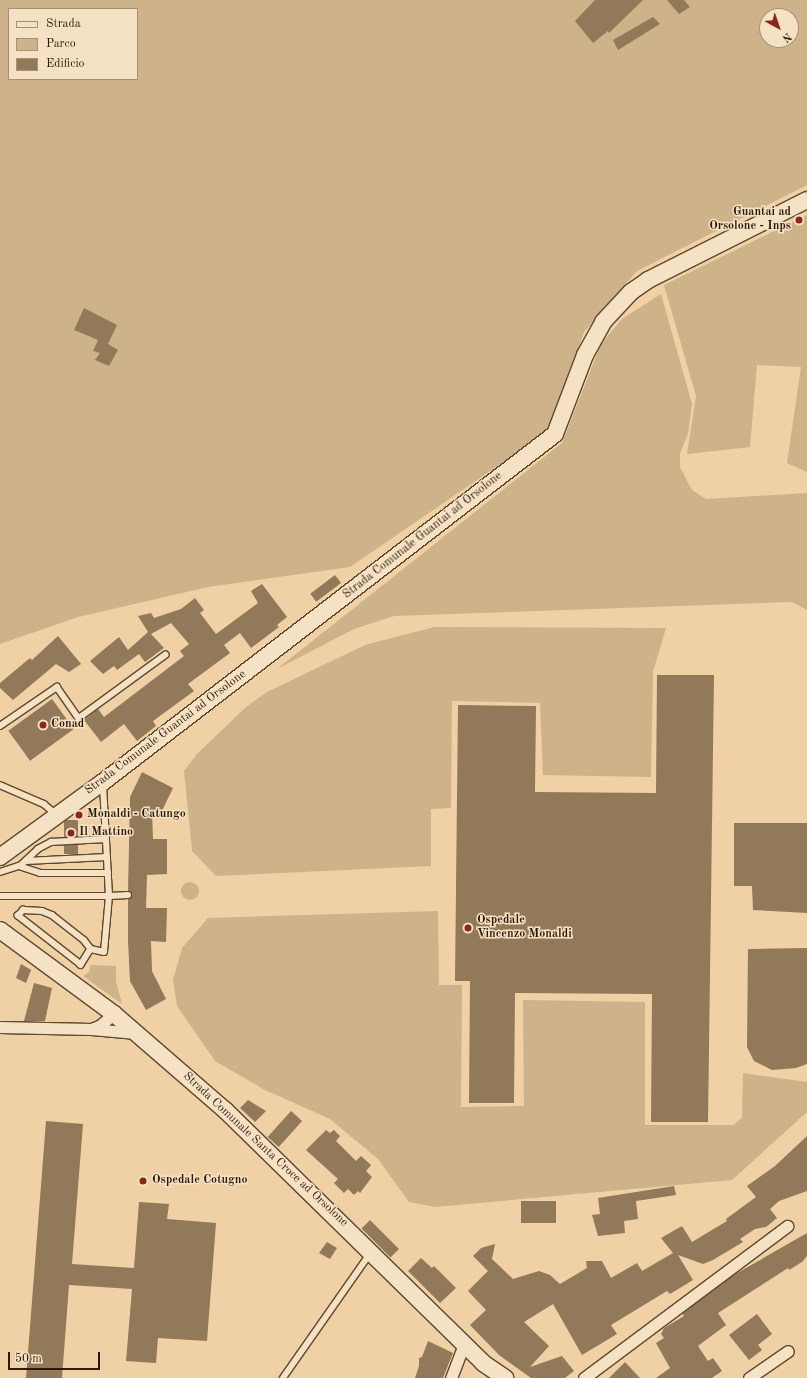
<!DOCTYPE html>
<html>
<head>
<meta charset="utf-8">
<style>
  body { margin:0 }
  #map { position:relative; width:807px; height:1378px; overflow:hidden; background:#efd1a5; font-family:"Old Standard TT",serif }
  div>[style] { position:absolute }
  .green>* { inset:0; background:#ceb28a }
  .round { border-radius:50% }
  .building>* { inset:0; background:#917959; transform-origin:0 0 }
  .roads { filter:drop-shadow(1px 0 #5d482e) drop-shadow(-1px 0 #5d482e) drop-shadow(0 1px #5d482e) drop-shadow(0 -1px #5d482e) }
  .lane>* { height:5.5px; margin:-2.75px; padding:0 2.75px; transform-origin:2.75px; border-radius:2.75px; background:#f5e1c4 }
  .street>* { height:11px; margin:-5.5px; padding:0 5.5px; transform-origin:5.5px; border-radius:5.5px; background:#f5e1c4 }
  .secondary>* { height:16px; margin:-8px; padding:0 8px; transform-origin:8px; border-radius:8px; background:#f5e1c4 }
  .dots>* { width:11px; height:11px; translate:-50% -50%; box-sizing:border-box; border:2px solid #f5e1c4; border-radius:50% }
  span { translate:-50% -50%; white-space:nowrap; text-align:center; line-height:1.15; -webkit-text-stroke:3px #f5e1c4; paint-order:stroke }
  .poi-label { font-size:12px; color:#2c1a06; font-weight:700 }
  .right { translate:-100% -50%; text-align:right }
  .left { translate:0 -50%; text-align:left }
  .street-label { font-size:12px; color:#2c1a06 }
  .legend { position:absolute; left:8px; top:8px; width:130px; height:72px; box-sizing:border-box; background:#f5e1c4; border:1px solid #a59178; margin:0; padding:5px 7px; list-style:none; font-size:12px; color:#2c1a06 }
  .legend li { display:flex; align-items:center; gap:8px; height:20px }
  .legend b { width:20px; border:1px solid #a59178 }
  .north { position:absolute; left:759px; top:8px; width:40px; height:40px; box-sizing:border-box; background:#f5e1c4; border:1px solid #a59178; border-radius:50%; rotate:140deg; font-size:11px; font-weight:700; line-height:16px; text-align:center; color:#2c1a06 }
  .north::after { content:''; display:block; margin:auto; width:14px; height:18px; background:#8f2418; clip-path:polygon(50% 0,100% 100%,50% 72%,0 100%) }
  .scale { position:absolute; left:8px; top:1352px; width:92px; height:18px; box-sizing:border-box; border:2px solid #2c1a06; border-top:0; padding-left:5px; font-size:12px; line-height:14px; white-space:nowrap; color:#2c1a06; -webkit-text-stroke:3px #f5e1c4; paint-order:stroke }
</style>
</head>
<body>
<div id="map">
  <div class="green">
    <div style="clip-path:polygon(evenodd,0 0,807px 0,807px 185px,637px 271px,584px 332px,550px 430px,350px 567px,208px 587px,78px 617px,0 644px,0 0,9px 9px,137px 9px,137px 79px,9px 79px,9px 9px,0 0,767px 16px,791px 16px,791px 40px,767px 40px,767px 16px)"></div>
    <div style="clip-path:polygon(807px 215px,807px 472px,787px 463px,801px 367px,757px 365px,750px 447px,687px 454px,696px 396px,664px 285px)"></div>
    <div style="clip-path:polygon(661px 294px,692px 404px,688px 434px,680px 453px,680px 467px,692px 490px,706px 499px,807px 493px,807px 610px,792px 602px,394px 616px,354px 629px,277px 669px,562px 443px,601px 344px,622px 319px)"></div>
    <div style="clip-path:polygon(434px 627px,666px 628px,653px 672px,651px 777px,543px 775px,540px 703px,452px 701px,451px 808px,431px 809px,431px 866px,216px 876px,192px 851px,184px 771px,197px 754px,246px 707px,267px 692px,365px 645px)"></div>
    <div class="round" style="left:181px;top:882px;width:18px;height:18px"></div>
    <div style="clip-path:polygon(438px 911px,439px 985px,462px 985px,461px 1107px,524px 1106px,523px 1000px,645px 1002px,645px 1125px,733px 1125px,742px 1118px,743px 1073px,807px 1082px,807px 1112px,732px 1180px,435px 1207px,409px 1202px,378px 1159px,330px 1119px,265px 1090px,215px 1061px,177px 1006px,173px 980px,182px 948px,208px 918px)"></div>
    <div style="clip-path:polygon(91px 965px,116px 966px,116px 982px,122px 1004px,83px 976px,89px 972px)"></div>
  </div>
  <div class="building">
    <div style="clip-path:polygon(595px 0,643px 0,609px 33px,608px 31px,593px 43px,575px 21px)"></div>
    <div style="clip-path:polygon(667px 0,684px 0,690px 7px,679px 14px)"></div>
    <div style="clip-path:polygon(653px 17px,660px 24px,618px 50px,613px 40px)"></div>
    <div style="clip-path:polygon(84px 308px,117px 325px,108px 344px,118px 350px,109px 366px,95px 360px,100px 353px,93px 351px,98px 340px,74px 330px)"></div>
    <div style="left:335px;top:575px;width:10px;height:31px;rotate:53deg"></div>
    <div style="clip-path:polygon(262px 584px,287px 617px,277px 625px,279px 627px,251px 648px,240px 633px,224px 645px,230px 653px,188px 684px,194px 691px,153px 721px,156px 726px,137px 741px,124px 724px,101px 742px,84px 720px,98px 709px,104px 717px,184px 656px,180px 651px,189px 644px,171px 623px,151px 634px,164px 648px,145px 662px,139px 654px,117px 670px,114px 666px,103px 674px,90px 661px,119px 637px,128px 650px,148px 632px,138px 616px,151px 613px,154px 618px,181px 609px,195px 598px,204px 610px,200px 613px,216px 634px,258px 603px,251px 591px)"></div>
    <div style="clip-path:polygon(58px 636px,81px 664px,69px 672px,56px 664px,13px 700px,0 688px,0 683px,30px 658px,32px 660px)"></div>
    <div style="clip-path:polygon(657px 675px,714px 675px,708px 1122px,651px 1122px,652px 994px,515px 993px,514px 1103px,469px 1103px,470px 981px,455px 981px,458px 705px,536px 706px,535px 792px,656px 793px)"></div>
    <div style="left:52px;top:699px;width:37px;height:54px;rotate:54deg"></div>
    <div style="clip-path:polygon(142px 772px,173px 788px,159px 817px,152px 813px,153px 839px,167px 839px,167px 874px,147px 875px,146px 908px,167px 908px,166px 942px,151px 941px,152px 971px,166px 999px,146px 1010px,130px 981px,128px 941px,128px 899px,132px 895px,128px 891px,130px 797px)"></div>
    <div style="clip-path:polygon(67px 820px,78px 820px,78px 836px,64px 837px,64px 822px)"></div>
    <div style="clip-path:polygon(734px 823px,807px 823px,807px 913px,753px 910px,752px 886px,734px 886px)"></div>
    <div style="left:78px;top:845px;width:9px;height:14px;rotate:90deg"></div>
    <div style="clip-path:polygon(807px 948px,807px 1064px,796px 1068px,772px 1070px,754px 1061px,747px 1047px,748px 949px)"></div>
    <div style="clip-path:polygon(21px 964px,31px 970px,26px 983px,16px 978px)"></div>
    <div style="clip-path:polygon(34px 983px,52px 988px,45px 1021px,24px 1021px)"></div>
    <div style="clip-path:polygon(248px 1100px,266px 1111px,255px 1122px,240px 1108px)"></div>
    <div style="left:291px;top:1111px;width:15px;height:35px;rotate:42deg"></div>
    <div style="clip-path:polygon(46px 1121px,83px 1124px,72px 1264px,134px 1268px,139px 1202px,169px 1204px,167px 1219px,216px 1223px,207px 1341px,158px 1338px,156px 1363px,126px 1361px,132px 1289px,69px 1285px,62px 1378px,26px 1378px)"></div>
    <div style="clip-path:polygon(326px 1130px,330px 1133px,334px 1130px,340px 1136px,336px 1141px,356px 1161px,361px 1156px,371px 1165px,366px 1171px,372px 1177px,360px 1193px,358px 1191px,354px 1195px,348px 1189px,344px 1193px,334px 1183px,338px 1179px,306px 1150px)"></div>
    <div style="clip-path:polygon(807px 1136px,807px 1191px,779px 1201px,770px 1209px,777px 1218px,766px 1227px,755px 1229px,740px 1239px,743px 1242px,713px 1260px,703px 1264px,678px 1255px,693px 1280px,670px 1294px,667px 1291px,611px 1325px,617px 1334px,582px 1355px,553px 1304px,524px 1322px,549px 1346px,530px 1367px,562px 1356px,574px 1371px,565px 1378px,531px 1378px,499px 1355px,470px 1325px,486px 1310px,468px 1291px,488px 1271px,473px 1256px,481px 1248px,495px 1244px,492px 1259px,513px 1279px,539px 1271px,550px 1275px,560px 1284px,587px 1268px,586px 1261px,602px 1261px,611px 1278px,637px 1263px,642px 1271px,673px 1253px,661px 1238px,682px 1226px,692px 1242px,727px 1221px,726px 1219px,756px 1197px,747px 1186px,775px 1166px)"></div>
    <div style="clip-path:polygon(674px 1186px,676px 1195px,636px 1201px,638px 1219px,624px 1221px,625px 1233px,598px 1236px,592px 1215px,600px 1214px,598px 1198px)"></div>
    <div style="left:521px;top:1201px;width:35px;height:22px"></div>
    <div style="left:370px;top:1220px;width:41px;height:12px;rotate:45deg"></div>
    <div style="clip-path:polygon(807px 1233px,807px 1256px,802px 1262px,789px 1270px,788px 1268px,718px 1313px,726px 1325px,698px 1346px,708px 1361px,713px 1358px,722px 1371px,712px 1378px,656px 1378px,670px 1368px,656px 1343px,664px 1338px,661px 1334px,664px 1328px,684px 1316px,682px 1313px,732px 1276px)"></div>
    <div style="clip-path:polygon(327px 1242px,337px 1248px,330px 1259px,319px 1253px)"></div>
    <div style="clip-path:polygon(421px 1258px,432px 1268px,434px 1266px,456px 1288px,440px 1303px,408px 1271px)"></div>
    <div style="clip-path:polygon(757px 1314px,772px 1334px,758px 1345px,762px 1350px,749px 1360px,729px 1335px)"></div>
    <div style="clip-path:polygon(428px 1341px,453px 1353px,443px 1378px,415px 1378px,419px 1366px,419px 1358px,422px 1357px)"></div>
    <div style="clip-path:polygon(625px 1362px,640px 1378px,609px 1378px)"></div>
  </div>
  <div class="roads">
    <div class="lane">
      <div style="left:0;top:726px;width:69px;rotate:-34.4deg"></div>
      <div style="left:57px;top:687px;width:38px;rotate:55deg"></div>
      <div style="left:79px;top:718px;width:107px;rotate:-36.2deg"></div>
      <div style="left:0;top:785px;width:48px;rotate:23.4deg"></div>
      <div style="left:44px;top:804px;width:16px;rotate:40deg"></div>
      <div style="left:26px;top:861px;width:81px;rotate:-2.8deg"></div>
      <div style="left:19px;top:866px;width:22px;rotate:18deg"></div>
      <div style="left:40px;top:873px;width:68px"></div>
      <div style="left:0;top:872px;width:22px;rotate:-18deg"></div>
      <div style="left:21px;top:865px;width:23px;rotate:-43deg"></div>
      <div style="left:38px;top:849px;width:15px;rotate:-28deg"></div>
      <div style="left:51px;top:842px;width:55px;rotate:-3.1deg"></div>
      <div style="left:0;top:896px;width:109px"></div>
      <div style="left:109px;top:896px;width:111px;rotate:-93.1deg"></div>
      <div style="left:91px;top:949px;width:19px;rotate:122deg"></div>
      <div style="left:81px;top:965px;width:80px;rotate:-142.1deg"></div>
      <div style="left:18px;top:916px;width:8px;rotate:-50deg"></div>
      <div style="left:23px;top:910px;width:19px;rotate:3deg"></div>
      <div style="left:42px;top:911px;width:11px;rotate:22deg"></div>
      <div style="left:52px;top:915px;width:41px;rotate:38deg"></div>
      <div style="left:84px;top:940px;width:11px;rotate:52deg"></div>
      <div style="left:91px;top:949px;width:13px;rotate:13deg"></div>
      <div style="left:104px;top:952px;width:56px;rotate:-84.9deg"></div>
      <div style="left:109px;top:896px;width:19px;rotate:-3deg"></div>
      <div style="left:283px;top:1378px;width:150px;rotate:-55deg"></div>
    </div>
    <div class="street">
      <div style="left:0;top:1027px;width:91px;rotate:1.3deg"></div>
      <div style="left:91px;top:1029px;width:9px;rotate:-21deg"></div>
      <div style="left:99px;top:1026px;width:19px;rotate:-39deg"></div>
      <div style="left:91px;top:1029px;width:45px;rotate:5.1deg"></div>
      <div style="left:451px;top:1378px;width:36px;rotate:-69deg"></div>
      <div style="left:584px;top:1378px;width:254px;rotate:-36.8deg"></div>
      <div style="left:749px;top:1378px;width:47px;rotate:-34.7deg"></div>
    </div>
    <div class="secondary">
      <div style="left:0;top:857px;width:127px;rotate:-36.1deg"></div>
      <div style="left:103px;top:782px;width:570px;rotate:-37.59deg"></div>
      <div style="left:555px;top:434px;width:85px;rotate:-69.2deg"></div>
      <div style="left:585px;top:355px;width:38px;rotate:-61deg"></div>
      <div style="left:603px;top:322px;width:41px;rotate:-47deg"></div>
      <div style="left:631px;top:292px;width:21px;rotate:-35deg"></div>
      <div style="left:648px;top:280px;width:178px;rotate:-26.7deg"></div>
      <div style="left:0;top:930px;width:142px;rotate:36.4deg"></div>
      <div style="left:114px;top:1014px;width:147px;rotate:40.9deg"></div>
      <div style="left:225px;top:1110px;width:361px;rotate:44.4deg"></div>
      <div style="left:483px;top:1363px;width:27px;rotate:34deg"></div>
    </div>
  </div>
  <div class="dots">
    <div style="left:799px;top:220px;background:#8f2418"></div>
    <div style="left:43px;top:725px;background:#8f2418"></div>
    <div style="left:79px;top:815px;background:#8f2418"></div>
    <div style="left:71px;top:833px;background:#8f2418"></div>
    <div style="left:468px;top:928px;background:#8f2418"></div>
    <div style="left:143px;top:1181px;background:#8f2418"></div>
  </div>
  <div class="poi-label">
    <span class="right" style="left:791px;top:220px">Guantai ad<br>Orsolone - Inps</span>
    <span class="left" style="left:51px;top:725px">Conad</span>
    <span class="left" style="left:87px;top:815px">Monaldi - Catungo</span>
    <span class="left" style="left:79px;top:833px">Il Mattino</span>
    <span class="left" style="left:477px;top:928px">Ospedale<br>Vincenzo Monaldi</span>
    <span class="left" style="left:152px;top:1181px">Ospedale Cotugno</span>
  </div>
  <div class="street-label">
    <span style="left:423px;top:536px;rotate:-38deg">Strada Comunale Guantai ad Orsolone</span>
    <span style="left:166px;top:733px;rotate:-37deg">Strada Comunale Guantai ad Orsolone</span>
    <span style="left:265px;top:1150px;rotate:43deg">Strada Comunale Santa Croce ad Orsolone</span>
  </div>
  <ul class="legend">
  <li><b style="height:5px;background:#f5e1c4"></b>Strada</li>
  <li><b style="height:11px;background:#ceb28a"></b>Parco</li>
  <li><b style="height:11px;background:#917959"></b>Edificio</li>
  </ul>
  <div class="north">N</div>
  <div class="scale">50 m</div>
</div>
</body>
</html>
